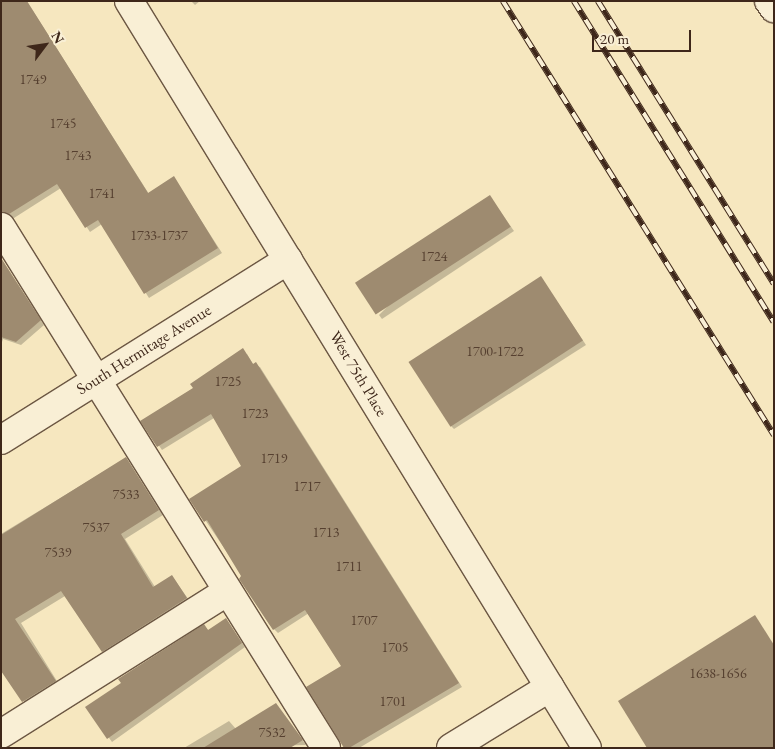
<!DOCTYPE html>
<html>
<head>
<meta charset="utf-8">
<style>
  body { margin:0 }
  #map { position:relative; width:775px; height:749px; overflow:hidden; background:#f6e7bf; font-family:"EB Garamond",serif }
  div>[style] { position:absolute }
  .shadow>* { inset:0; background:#0003 }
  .building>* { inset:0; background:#9e8b70; transform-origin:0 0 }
  .roads { filter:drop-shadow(1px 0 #6c5743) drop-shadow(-1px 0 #6c5743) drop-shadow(0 1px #6c5743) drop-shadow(0 -1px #6c5743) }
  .minor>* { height:28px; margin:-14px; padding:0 14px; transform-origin:14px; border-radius:14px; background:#f9efd5 }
  .rail>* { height:5.5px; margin-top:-2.75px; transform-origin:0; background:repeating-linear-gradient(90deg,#f9efd5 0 11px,#3e271a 0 22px); box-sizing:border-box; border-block:1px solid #3e271a }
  span { translate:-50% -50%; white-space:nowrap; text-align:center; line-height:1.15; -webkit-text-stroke:4px #f9efd5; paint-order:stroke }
  .number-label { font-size:14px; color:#564030 }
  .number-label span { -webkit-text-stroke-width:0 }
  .street-label { font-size:16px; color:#3e271a }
  .frame { position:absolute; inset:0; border:2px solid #3e271a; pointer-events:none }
  .north { position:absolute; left:20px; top:20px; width:50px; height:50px; -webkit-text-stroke:4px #f9efd5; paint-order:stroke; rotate:59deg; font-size:14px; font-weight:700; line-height:20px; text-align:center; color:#3e271a }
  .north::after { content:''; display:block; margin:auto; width:18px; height:22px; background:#3e271a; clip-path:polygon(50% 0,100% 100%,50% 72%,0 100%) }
  .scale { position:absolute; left:592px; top:30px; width:99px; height:22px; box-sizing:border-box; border:2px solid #3e271a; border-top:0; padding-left:6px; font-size:15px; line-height:18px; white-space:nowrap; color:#3e271a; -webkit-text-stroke:4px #f9efd5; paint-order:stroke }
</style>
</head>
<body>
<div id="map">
  <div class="shadow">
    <div style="clip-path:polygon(1px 1px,33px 11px,149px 194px,174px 178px,222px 253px,149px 298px,102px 224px,90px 232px,61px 188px,14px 218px,1px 217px)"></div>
    <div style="clip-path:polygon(191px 1px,200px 1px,195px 5px)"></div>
    <div style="clip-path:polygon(493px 201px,514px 231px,382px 319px,379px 315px)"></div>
    <div style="clip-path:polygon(1px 258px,44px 325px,21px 345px,3px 339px,1px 345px)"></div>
    <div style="clip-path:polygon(544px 282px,586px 345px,454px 429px,450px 425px)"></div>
    <div style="clip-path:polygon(247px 354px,253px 364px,260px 367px,462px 687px,359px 748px,345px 748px,343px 666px,309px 613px,278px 633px,269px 624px,240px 578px,243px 576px,191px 499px,243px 467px,214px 418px,162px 450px,142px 421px)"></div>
    <div style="clip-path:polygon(126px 458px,163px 515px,125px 539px,155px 587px,172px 576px,191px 603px,107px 656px,65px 596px,21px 623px,60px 686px,28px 707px,1px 669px,1px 534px)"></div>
    <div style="clip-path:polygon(226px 619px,245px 647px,112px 742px,87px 707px,204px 626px,209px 631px)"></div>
    <div style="clip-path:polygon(276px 704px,306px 745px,184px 748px,229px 721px,236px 729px)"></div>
  </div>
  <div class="building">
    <div style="clip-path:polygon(1px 1px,27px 1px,148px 193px,174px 176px,218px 248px,144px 294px,98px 220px,85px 228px,57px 184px,9px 214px,1px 212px)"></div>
    <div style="left:490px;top:195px;width:38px;height:161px;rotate:57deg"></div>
    <div style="clip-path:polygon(1px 258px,41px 320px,16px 342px,1px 337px)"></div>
    <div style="left:541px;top:276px;width:77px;height:158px;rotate:57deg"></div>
    <div style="clip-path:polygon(243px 348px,253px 364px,256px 362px,459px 683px,349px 748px,344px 748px,306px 687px,341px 666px,305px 610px,273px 630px,239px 579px,241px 576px,207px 520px,204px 522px,189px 499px,241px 466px,211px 414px,157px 447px,140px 421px,193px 388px,190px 384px)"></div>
    <div style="clip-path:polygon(126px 457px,159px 510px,121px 534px,153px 587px,172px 575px,187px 598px,102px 652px,61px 591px,15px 619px,56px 681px,22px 702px,1px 671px,1px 535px)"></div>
    <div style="clip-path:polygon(755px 615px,774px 645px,774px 748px,647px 748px,618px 701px)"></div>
    <div style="clip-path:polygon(226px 618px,242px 643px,107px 739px,85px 707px,121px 683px,118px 679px,204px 624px,208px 630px)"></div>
    <div style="clip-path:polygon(276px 703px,303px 740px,290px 748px,203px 748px)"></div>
  </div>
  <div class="roads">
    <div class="minor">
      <div style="left:129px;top:1px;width:876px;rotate:58.49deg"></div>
      <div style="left:769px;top:1px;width:9px;rotate:54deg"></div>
      <div style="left:1px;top:227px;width:614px;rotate:58.04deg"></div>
      <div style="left:1px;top:440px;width:339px;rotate:-32.1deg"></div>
      <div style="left:1px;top:734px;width:268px;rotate:-32.2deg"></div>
      <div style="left:451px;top:748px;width:116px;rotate:-31.6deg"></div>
    </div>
  </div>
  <div class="rail">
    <div style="left:503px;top:1px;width:512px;rotate:58.02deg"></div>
    <div style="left:574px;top:1px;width:378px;rotate:58.1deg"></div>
    <div style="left:598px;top:1px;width:333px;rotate:58.1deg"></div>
  </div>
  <div class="number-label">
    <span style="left:33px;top:79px">1749</span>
    <span style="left:63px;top:123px">1745</span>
    <span style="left:78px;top:155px">1743</span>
    <span style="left:102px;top:193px">1741</span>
    <span style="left:159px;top:235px">1733-1737</span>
    <span style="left:434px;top:256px">1724</span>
    <span style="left:495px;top:351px">1700-1722</span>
    <span style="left:228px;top:381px">1725</span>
    <span style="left:255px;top:413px">1723</span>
    <span style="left:274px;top:458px">1719</span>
    <span style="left:307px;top:486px">1717</span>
    <span style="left:126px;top:494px">7533</span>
    <span style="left:96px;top:527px">7537</span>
    <span style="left:326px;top:532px">1713</span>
    <span style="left:58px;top:552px">7539</span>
    <span style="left:349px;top:566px">1711</span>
    <span style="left:364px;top:620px">1707</span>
    <span style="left:395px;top:647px">1705</span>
    <span style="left:718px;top:673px">1638-1656</span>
    <span style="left:393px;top:701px">1701</span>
    <span style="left:272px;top:732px">7532</span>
  </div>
  <div class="street-label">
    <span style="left:144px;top:350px;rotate:-32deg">South Hermitage Avenue</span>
    <span style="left:358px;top:374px;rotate:59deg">West 75th Place</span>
  </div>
  <div class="frame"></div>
  <div class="north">N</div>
  <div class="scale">20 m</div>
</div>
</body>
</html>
